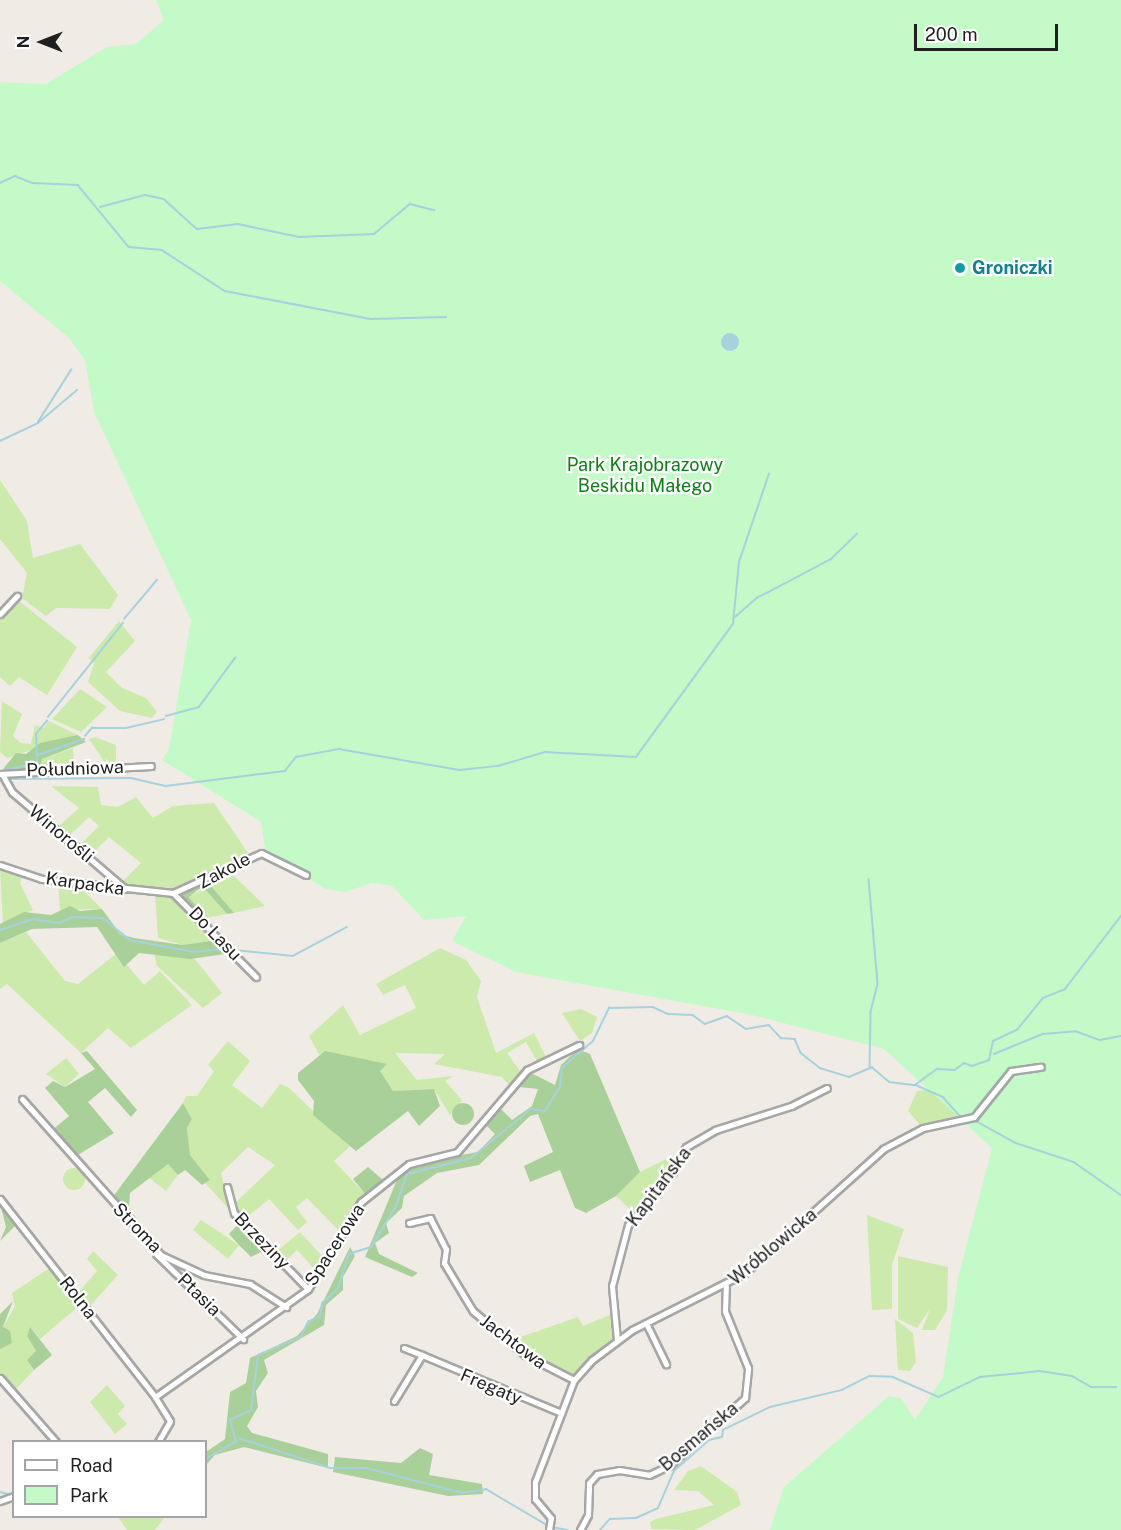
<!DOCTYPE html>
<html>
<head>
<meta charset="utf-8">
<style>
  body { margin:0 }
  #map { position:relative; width:1121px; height:1530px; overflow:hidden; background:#f0ece5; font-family:"Public Sans",sans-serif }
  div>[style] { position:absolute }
  .grass>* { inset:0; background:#cbeaab }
  .round { border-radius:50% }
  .forest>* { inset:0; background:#aad09a }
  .park>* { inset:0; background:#c3fac7 }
  .water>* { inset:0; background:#a6d2de }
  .stream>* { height:1.5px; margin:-0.75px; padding:0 0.75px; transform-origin:0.75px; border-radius:0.75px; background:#a6d2de }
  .roads { filter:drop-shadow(2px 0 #a6a6a6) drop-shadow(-2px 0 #a6a6a6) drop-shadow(0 2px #a6a6a6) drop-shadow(0 -2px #a6a6a6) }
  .minor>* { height:5px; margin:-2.5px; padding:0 2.5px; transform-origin:2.5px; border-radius:2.5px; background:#fff }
  .dots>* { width:16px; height:16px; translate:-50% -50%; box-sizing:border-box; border:3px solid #fff; border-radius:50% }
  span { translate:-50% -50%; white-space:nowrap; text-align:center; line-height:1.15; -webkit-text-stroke:4.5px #fff; paint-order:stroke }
  .culture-label { font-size:18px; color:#0d838f; font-weight:700 }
  .left { translate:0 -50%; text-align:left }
  .park-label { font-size:18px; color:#0b8014 }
  .street-label { font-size:18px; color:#1f1f1f }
  .legend { position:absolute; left:12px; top:1440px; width:195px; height:78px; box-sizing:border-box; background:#fff; border:2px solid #a5a5a5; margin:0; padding:8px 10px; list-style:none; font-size:18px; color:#1f1f1f }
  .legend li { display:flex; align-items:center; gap:12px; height:30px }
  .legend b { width:30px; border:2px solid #a5a5a5 }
  .north { position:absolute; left:12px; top:12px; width:60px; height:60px; -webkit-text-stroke:4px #fff; paint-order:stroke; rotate:270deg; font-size:16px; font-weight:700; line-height:24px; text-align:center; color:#1f1f1f }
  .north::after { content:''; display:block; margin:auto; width:21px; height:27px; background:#1f1f1f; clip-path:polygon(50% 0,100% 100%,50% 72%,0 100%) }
  .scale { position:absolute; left:914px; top:24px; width:144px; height:27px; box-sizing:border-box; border:3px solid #1f1f1f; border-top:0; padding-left:8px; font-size:18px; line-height:21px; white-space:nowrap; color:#1f1f1f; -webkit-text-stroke:4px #fff; paint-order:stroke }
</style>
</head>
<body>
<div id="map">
  <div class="grass">
    <div style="clip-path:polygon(0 480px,27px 521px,33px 558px,80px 544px,118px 595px,110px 609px,56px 608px,46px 616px,22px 598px,27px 573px,0 539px)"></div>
    <div style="clip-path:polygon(19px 601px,77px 647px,47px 695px,19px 677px,10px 686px,0 677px,0 617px)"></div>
    <div style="clip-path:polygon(119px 621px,135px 641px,106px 672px,122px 688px,146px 698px,157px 712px,152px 718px,120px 711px,88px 682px,94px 663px,89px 658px)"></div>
    <div style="clip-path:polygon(80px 689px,107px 707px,81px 732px,52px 719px)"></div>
    <div style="clip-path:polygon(2px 701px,22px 714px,13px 736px,21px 743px,31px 744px,35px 725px,44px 728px,49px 721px,78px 735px,7px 758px,0 752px)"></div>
    <div style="clip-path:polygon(95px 737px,116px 745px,116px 765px,107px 766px,89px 739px)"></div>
    <div style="clip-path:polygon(73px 748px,74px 767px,41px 768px,42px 759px)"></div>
    <div style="clip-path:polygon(51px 786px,98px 787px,101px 805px,118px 807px,136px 797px,153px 818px,173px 806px,214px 803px,248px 853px,174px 891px,128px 888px,122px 882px,141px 863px,109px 837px,92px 854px,80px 845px,99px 826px,89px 817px,69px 836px,58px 827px,79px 808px)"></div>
    <div style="clip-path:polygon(0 869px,23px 875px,20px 883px,33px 910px,3px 924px)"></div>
    <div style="clip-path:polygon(229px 871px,265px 906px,234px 913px,209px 885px)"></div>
    <div style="clip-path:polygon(58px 882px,76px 883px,102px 909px,60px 910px)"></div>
    <div style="clip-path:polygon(205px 888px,227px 914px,206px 918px,189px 897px)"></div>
    <div style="clip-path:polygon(155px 894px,173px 896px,217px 940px,183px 945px,158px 938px)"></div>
    <div style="clip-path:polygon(26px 932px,65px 981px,78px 984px,117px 953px,144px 985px,160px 971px,192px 1005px,131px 1048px,108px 1028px,81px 1053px,7px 984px,0 989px,0 943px)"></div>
    <div style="clip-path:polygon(440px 948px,466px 960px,481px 981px,477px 997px,496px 1053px,534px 1033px,546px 1057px,537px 1061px,526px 1042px,507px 1053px,522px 1074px,511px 1087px,502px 1077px,434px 1064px,445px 1054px,395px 1053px,417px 1080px,453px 1076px,445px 1081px,462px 1100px,450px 1115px,434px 1089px,393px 1091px,379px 1071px,386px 1065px,319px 1054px,309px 1036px,343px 1005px,360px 1035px,416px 1008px,405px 985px,383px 995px,376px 984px)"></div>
    <div style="clip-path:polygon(154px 953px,194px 958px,222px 993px,203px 1008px,157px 966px)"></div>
    <div style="clip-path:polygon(581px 1009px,597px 1017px,592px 1033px,580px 1041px,562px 1013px)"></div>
    <div style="clip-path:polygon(228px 1041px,250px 1061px,232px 1085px,262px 1108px,280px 1084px,288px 1087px,350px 1146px,334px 1161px,366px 1195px,340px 1232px,307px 1198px,296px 1207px,307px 1222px,298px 1230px,269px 1199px,245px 1219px,237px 1212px,233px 1205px,275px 1165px,248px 1147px,221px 1173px,229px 1209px,205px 1183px,210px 1180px,190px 1155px,187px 1128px,192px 1119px,183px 1103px,186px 1096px,197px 1096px,214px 1071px,208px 1065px)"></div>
    <div style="clip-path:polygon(66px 1058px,79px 1074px,65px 1087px,46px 1074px)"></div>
    <div style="clip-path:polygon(935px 1089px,967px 1117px,921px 1126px,908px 1111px,917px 1091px)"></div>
    <div style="clip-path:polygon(666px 1159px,674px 1166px,669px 1174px,634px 1213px,616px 1196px,640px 1172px)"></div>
    <div style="clip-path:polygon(168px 1164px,178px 1175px,166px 1191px,148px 1177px)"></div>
    <div class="round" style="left:63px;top:1168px;width:22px;height:22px"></div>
    <div style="clip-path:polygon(867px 1215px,904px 1229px,892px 1265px,892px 1309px,872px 1310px)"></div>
    <div style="clip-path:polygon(201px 1220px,239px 1245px,228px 1259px,193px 1230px)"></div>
    <div style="clip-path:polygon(300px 1232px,324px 1258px,317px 1272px,297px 1250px,285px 1261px,276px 1252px)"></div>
    <div style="clip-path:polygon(93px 1251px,118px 1275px,88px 1308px,77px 1294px,97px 1271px,87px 1259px)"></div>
    <div style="clip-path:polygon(898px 1256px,948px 1267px,947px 1310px,935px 1330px,922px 1330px,930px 1309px,917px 1328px,898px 1319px)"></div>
    <div style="clip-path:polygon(51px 1267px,80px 1305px,40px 1339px,31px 1328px,27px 1336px,36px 1351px,27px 1360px,34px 1370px,12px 1393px,0 1376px,0 1349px,11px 1343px,3px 1328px,15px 1306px,12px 1293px)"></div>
    <div style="clip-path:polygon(612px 1314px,613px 1340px,572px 1376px,509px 1341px,578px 1317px,583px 1326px)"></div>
    <div style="clip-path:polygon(895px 1319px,913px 1333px,916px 1362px,910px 1371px,898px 1370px)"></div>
    <div style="clip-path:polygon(107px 1385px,125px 1406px,118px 1414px,127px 1424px,115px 1434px,90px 1402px)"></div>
    <div style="clip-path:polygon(701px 1466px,737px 1492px,741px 1505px,695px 1530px,651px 1529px,650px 1522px,656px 1519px,714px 1505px,698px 1491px,674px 1490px,688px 1471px)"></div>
    <div style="clip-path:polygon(118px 1517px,165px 1517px,155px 1530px,127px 1530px)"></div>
  </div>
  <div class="forest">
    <div style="clip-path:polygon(78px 735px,86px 742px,42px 759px,41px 768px,0 773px,16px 753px,26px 754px,40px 743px)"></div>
    <div style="clip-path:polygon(227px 868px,210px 885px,234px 913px,227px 914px,205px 889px,199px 889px,189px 897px,206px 918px,201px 919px,181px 894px)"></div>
    <div style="clip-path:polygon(70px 906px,80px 911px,102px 909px,120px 934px,134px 938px,183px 945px,217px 940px,232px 953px,190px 959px,139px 953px,124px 967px,97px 927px,32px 929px,0 943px,0 924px,24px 912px,51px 915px)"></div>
    <div style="clip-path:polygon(578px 1049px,590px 1054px,640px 1172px,616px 1196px,586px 1213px,575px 1208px,560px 1170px,530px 1182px,524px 1166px,553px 1152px,538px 1114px,530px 1116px,479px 1165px,437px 1173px,404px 1196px,402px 1208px,386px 1223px,389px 1233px,375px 1243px,379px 1254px,418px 1273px,412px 1277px,365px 1257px,399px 1175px,412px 1164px,478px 1152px,495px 1134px,484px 1123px,500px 1108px,512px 1120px,532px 1106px,538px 1089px,519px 1087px,529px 1072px,555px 1085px,561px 1065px)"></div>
    <div style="clip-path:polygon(87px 1051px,137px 1110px,131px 1117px,105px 1088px,88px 1102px,114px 1133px,73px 1158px,51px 1131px,69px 1116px,45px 1088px,53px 1081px,65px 1087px,95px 1069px,81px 1053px)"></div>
    <div style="clip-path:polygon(325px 1051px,387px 1064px,380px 1071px,393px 1091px,434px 1089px,440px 1106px,419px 1126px,408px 1111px,356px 1151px,313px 1115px,314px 1101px,298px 1080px,298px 1073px)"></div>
    <div style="clip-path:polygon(183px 1103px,192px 1119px,187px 1128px,190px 1155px,210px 1180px,202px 1185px,185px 1170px,178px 1175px,168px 1164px,130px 1193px,129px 1208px,137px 1219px,133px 1222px,112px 1198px)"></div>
    <div class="round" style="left:452px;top:1103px;width:22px;height:22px"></div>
    <div style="clip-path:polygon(368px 1167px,383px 1180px,366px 1195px,353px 1179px)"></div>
    <div style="clip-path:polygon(0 1203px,16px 1225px,0 1241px,6px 1227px)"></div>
    <div style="clip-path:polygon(241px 1221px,267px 1249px,251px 1257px,239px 1245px,229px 1234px)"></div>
    <div style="clip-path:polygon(350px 1247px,355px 1256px,343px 1277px,343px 1290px,326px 1305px,324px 1325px,264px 1360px,268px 1373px,256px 1391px,258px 1407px,247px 1426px,252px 1433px,328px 1454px,328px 1468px,244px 1447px,215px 1455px,206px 1465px,206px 1452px,225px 1439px,230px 1392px,246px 1383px,250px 1358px,297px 1336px,317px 1314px)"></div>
    <div style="clip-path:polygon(13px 1301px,3px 1327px,10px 1331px,12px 1343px,0 1349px,0 1314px)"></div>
    <div style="clip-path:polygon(30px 1327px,52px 1355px,34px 1370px,27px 1360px,36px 1351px,27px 1336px)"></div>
    <div style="clip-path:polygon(420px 1448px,433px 1454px,429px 1475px,482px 1484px,483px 1494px,448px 1496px,333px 1472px,335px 1457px,401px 1463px)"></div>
  </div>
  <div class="park">
    <div style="clip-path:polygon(156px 0,1121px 0,1121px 1530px,770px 1530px,784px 1487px,889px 1396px,901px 1398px,915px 1420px,943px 1377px,958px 1278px,992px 1148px,884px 1049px,752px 1015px,516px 972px,452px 941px,466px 916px,424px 920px,392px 886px,372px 883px,345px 892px,326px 889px,292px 869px,265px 848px,261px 822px,162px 760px,169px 749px,191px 620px,94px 412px,85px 360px,69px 338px,0 281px,0 82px,46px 84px,107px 47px,136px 44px,164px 20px)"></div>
  </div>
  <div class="water">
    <div class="round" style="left:721px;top:333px;width:18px;height:18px"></div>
  </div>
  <div class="stream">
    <div style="left:0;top:183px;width:17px;rotate:-25deg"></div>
    <div style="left:15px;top:176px;width:18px;rotate:22deg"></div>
    <div style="left:32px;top:183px;width:46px;rotate:2.5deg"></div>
    <div style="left:78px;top:185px;width:80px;rotate:50.6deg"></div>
    <div style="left:129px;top:247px;width:33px;rotate:5deg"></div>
    <div style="left:162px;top:250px;width:75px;rotate:33.1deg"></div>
    <div style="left:225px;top:291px;width:149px;rotate:10.9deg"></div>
    <div style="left:371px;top:319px;width:75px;rotate:-1.5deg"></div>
    <div style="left:100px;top:207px;width:47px;rotate:-14.9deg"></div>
    <div style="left:145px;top:195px;width:19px;rotate:12deg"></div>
    <div style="left:164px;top:199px;width:45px;rotate:42.3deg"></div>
    <div style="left:197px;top:229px;width:41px;rotate:-7deg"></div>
    <div style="left:238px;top:224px;width:62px;rotate:12deg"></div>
    <div style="left:299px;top:237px;width:75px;rotate:-2.3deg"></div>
    <div style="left:374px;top:234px;width:47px;rotate:-39.8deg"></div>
    <div style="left:410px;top:204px;width:25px;rotate:14deg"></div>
    <div style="left:38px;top:422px;width:62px;rotate:-57.6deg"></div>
    <div style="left:0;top:441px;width:42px;rotate:-25.3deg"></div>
    <div style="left:38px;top:423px;width:51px;rotate:-40.2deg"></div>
    <div style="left:735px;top:617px;width:29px;rotate:-41deg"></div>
    <div style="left:757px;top:598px;width:84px;rotate:-27.8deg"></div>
    <div style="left:831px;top:559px;width:36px;rotate:-44deg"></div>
    <div style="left:124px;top:619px;width:51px;rotate:-49.8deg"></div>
    <div style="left:166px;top:716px;width:34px;rotate:-15deg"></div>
    <div style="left:199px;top:707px;width:61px;rotate:-53.7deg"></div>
    <div style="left:48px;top:717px;width:120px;rotate:-51.4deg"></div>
    <div style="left:85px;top:736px;width:11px;rotate:-49deg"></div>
    <div style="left:92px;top:728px;width:34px"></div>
    <div style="left:126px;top:728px;width:39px;rotate:-13deg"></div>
    <div style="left:38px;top:755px;width:49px;rotate:-19.2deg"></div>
    <div style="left:2px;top:771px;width:36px;rotate:-13deg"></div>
    <div style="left:37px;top:763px;width:29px;rotate:-92deg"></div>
    <div style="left:36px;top:734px;width:17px;rotate:-50deg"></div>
    <div style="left:7px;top:779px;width:124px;rotate:-0.5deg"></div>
    <div style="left:131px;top:778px;width:36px;rotate:13deg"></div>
    <div style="left:166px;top:786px;width:120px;rotate:-7.2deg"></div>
    <div style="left:285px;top:771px;width:18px;rotate:-52deg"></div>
    <div style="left:296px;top:757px;width:44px;rotate:-10.5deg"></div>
    <div style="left:339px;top:749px;width:122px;rotate:9.9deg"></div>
    <div style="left:459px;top:770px;width:39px;rotate:-6deg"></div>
    <div style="left:498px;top:766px;width:49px;rotate:-16.6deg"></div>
    <div style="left:545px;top:752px;width:91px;rotate:3.1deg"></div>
    <div style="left:636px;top:757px;width:165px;rotate:-53.9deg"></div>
    <div style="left:733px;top:624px;width:62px;rotate:-84.5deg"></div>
    <div style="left:739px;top:562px;width:93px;rotate:-71.2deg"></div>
    <div style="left:869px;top:879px;width:105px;rotate:85.1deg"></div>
    <div style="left:878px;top:984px;width:29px;rotate:104deg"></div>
    <div style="left:871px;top:1012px;width:55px;rotate:91deg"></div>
    <div style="left:0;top:930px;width:35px;rotate:-18deg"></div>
    <div style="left:33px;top:919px;width:26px;rotate:9deg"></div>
    <div style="left:59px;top:923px;width:15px;rotate:-23deg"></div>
    <div style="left:73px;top:917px;width:30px;rotate:2deg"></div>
    <div style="left:103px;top:918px;width:35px;rotate:39deg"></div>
    <div style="left:130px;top:940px;width:65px;rotate:10.6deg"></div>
    <div style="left:194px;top:952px;width:30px;rotate:-6deg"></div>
    <div style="left:235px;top:950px;width:58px;rotate:5.9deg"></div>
    <div style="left:293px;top:956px;width:61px;rotate:-28.2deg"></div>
    <div style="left:994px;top:1054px;width:53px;rotate:-22.2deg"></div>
    <div style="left:1043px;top:1034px;width:32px;rotate:-5deg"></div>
    <div style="left:1075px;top:1031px;width:27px;rotate:20deg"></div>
    <div style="left:1100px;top:1040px;width:21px;rotate:-11deg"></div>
    <div style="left:916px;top:1085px;width:30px;rotate:24deg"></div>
    <div style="left:943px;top:1097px;width:28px;rotate:48deg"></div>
    <div style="left:974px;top:1120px;width:48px;rotate:28.7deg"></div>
    <div style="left:1016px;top:1143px;width:61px;rotate:18.1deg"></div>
    <div style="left:1074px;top:1162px;width:57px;rotate:35.1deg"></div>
    <div style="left:239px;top:1438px;width:96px;rotate:18.2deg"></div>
    <div style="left:330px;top:1468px;width:37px"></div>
    <div style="left:367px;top:1468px;width:98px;rotate:14.7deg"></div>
    <div style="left:462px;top:1493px;width:24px;rotate:-9deg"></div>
    <div style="left:486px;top:1489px;width:71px;rotate:30.5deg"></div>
    <div style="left:206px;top:1459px;width:34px;rotate:-30deg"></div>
    <div style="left:236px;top:1442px;width:23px;rotate:-105deg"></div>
    <div style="left:230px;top:1420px;width:23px;rotate:-25deg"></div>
    <div style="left:251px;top:1410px;width:55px;rotate:-82.7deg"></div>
    <div style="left:258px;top:1355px;width:47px;rotate:-22.7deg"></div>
    <div style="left:301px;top:1337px;width:17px;rotate:-65deg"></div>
    <div style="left:308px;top:1322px;width:13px;rotate:-27deg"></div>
    <div style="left:320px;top:1316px;width:13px;rotate:-81deg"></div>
    <div style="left:322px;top:1303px;width:21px;rotate:-41deg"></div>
    <div style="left:338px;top:1289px;width:37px;rotate:-73deg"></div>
    <div style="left:349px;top:1254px;width:23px;rotate:-18deg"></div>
    <div style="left:371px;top:1247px;width:48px;rotate:-58.6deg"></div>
    <div style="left:396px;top:1206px;width:34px;rotate:-71deg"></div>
    <div style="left:407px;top:1174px;width:66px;rotate:-14deg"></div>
    <div style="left:471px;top:1158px;width:77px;rotate:-39.2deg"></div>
    <div style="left:531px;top:1109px;width:14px;rotate:8deg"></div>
    <div style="left:545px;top:1111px;width:28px;rotate:-58deg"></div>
    <div style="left:560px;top:1087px;width:19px;rotate:-84deg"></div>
    <div style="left:562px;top:1068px;width:41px;rotate:-41.1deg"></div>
    <div style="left:593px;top:1041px;width:37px;rotate:-64deg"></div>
    <div style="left:609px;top:1008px;width:44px;rotate:-1.3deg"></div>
    <div style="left:653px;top:1007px;width:17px;rotate:25deg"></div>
    <div style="left:668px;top:1014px;width:25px;rotate:2deg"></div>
    <div style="left:693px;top:1015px;width:15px;rotate:37deg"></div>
    <div style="left:705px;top:1024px;width:23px;rotate:-20deg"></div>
    <div style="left:727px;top:1016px;width:23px;rotate:34deg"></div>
    <div style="left:746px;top:1029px;width:23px;rotate:-10deg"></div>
    <div style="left:769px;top:1025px;width:18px;rotate:47deg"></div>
    <div style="left:781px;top:1038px;width:14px;rotate:4deg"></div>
    <div style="left:795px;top:1039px;width:15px;rotate:67deg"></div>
    <div style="left:801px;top:1053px;width:24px;rotate:38deg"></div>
    <div style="left:820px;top:1068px;width:30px;rotate:17deg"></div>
    <div style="left:849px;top:1077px;width:25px;rotate:-23deg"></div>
    <div style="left:872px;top:1067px;width:23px;rotate:41deg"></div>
    <div style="left:889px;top:1082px;width:26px;rotate:7deg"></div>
    <div style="left:915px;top:1085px;width:27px;rotate:-36deg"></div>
    <div style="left:937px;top:1069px;width:18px;rotate:3deg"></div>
    <div style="left:955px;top:1070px;width:11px;rotate:-38deg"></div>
    <div style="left:964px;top:1063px;width:9px;rotate:21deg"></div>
    <div style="left:972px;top:1066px;width:18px;rotate:-19deg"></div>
    <div style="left:989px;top:1060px;width:19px;rotate:-78deg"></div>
    <div style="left:993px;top:1041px;width:26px;rotate:-25deg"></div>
    <div style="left:1017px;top:1030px;width:41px;rotate:-50.9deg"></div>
    <div style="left:1043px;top:998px;width:24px;rotate:-22deg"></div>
    <div style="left:1065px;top:989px;width:92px;rotate:-52.5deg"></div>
    <div style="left:0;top:1492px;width:8px;rotate:14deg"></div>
    <div style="left:551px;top:1527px;width:17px;rotate:10deg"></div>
    <div style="left:600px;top:1530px;width:15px;rotate:-48deg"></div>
    <div style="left:610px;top:1519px;width:26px;rotate:-2deg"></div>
    <div style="left:636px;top:1518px;width:24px;rotate:-24deg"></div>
    <div style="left:658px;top:1508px;width:40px;rotate:-66.6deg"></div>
    <div style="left:674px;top:1471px;width:47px;rotate:-41.5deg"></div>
    <div style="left:709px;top:1440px;width:13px;rotate:-13deg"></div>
    <div style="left:722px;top:1437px;width:7px;rotate:-82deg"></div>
    <div style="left:723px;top:1430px;width:52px;rotate:-26.1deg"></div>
    <div style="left:770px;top:1407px;width:74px;rotate:-13.3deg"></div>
    <div style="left:842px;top:1390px;width:31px;rotate:-27deg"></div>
    <div style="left:870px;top:1376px;width:23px;rotate:2deg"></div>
    <div style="left:893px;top:1377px;width:50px;rotate:23.5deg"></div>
    <div style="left:939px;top:1397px;width:46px;rotate:-26deg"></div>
    <div style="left:980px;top:1377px;width:60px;rotate:-5.7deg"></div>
    <div style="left:1040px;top:1371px;width:32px;rotate:9deg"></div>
    <div style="left:1072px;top:1376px;width:22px;rotate:30deg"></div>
    <div style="left:1091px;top:1387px;width:25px"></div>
  </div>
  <div class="roads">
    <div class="minor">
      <div style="left:0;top:614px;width:25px;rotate:-47deg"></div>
      <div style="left:0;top:774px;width:151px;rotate:-3deg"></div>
      <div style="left:2px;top:774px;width:21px;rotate:61deg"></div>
      <div style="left:12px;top:792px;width:149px;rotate:40.6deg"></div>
      <div style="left:0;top:865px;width:44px;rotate:18.4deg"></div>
      <div style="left:42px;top:879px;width:132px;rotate:6.1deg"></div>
      <div style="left:173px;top:893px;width:97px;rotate:-24.4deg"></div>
      <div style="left:261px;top:853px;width:50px;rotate:26.1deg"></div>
      <div style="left:173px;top:893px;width:118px;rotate:45.3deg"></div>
      <div style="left:22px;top:1099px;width:209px;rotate:48.3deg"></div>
      <div style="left:161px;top:1255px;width:47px;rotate:24.9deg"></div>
      <div style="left:204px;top:1275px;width:47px;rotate:11.1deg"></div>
      <div style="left:250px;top:1284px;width:43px;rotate:32.6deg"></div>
      <div style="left:227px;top:1187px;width:27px;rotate:75deg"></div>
      <div style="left:234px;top:1213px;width:106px;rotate:45.8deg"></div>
      <div style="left:0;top:1199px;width:251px;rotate:51.9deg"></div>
      <div style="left:409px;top:1223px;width:22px;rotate:-13deg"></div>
      <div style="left:430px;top:1218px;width:35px;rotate:63deg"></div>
      <div style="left:446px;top:1249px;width:14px;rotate:98deg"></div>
      <div style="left:444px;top:1263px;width:56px;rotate:58.9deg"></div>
      <div style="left:473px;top:1311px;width:68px;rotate:40.2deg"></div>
      <div style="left:525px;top:1355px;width:55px;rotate:27deg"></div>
      <div style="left:156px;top:1254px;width:122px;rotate:44.3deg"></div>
      <div style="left:646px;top:1323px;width:46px;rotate:64deg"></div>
      <div style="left:617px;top:1340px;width:54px;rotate:-95.3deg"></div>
      <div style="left:612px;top:1286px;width:63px;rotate:-75.3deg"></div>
      <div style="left:628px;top:1225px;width:70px;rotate:-49.7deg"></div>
      <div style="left:673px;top:1172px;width:28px;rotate:-63deg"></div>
      <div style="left:686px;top:1147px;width:34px;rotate:-30deg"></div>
      <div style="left:715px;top:1130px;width:80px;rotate:-17.5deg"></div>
      <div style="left:791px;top:1106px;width:40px;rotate:-26.6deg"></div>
      <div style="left:404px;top:1348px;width:19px;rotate:21deg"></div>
      <div style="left:0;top:1378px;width:85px;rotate:48.8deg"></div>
      <div style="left:394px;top:1401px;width:54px;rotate:-58.7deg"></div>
      <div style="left:422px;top:1355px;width:151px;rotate:22.6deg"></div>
      <div style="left:158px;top:1442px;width:24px;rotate:-60deg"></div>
      <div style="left:170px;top:1421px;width:28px;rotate:-122deg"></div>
      <div style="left:155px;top:1397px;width:187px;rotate:-35.2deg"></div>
      <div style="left:308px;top:1289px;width:102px;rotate:-58.7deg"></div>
      <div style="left:361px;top:1202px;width:61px;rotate:-38.4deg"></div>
      <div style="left:409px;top:1164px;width:49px;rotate:-14deg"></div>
      <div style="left:457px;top:1152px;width:108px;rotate:-49.5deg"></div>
      <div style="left:527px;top:1070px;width:58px;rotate:-25.7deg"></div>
      <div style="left:0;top:1501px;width:15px;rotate:-20deg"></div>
      <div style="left:549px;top:1530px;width:12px;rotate:-81deg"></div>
      <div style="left:551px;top:1518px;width:25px;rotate:-130deg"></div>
      <div style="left:535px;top:1499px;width:17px;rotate:-90deg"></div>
      <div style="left:535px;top:1482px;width:109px;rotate:-69.1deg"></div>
      <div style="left:574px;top:1380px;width:27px;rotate:-48deg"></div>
      <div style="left:592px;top:1360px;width:50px;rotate:-36.9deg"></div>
      <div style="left:632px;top:1330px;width:127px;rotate:-26.8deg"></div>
      <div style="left:745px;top:1273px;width:186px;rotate:-41.9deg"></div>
      <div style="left:883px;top:1149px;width:45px;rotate:-27.7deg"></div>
      <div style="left:923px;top:1128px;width:52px;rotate:-12.2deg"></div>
      <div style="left:974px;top:1117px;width:59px;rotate:-51.2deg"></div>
      <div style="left:1011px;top:1071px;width:30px;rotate:-8deg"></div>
      <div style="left:580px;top:1530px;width:17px;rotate:-62deg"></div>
      <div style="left:588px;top:1515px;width:32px;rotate:-88deg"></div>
      <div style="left:589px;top:1483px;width:12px;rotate:-48deg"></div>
      <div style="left:597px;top:1474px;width:22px;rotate:-10deg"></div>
      <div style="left:619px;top:1470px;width:30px;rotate:9deg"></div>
      <div style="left:649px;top:1475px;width:23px;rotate:-25deg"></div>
      <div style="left:670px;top:1465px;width:101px;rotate:-41.8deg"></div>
      <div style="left:745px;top:1398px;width:30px;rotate:-84deg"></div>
      <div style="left:748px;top:1368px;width:61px;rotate:-112deg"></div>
      <div style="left:725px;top:1311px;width:25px;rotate:-88deg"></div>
    </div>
  </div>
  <div class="dots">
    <div style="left:960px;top:268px;background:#0f9aa8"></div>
  </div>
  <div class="culture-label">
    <span class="left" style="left:972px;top:268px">Groniczki</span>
  </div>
  <div class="park-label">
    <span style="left:645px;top:476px">Park Krajobrazowy<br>Beskidu Małego</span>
  </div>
  <div class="street-label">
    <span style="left:75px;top:769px;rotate:-2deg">Południowa</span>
    <span style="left:61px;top:834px;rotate:40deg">Winorośli</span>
    <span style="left:224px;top:871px;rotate:-28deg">Zakole</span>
    <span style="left:85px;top:884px;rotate:8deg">Karpacka</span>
    <span style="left:215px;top:934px;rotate:46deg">Do Lasu</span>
    <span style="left:659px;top:1187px;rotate:-53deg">Kapitańska</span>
    <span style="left:137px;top:1228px;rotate:46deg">Stroma</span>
    <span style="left:262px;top:1241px;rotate:46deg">Brzeziny</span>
    <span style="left:335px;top:1245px;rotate:-57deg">Spacerowa</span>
    <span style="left:773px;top:1247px;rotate:-40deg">Wróblowicka</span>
    <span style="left:199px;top:1295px;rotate:44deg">Ptasia</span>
    <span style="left:78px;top:1298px;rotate:52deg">Rolna</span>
    <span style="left:513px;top:1342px;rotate:37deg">Jachtowa</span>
    <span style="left:491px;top:1387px;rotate:23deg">Fregaty</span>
    <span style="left:699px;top:1437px;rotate:-40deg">Bosmańska</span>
  </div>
  <ul class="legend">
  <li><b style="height:8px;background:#fff"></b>Road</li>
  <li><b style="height:16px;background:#c3fac7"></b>Park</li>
  </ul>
  <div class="north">N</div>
  <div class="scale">200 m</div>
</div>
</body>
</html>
